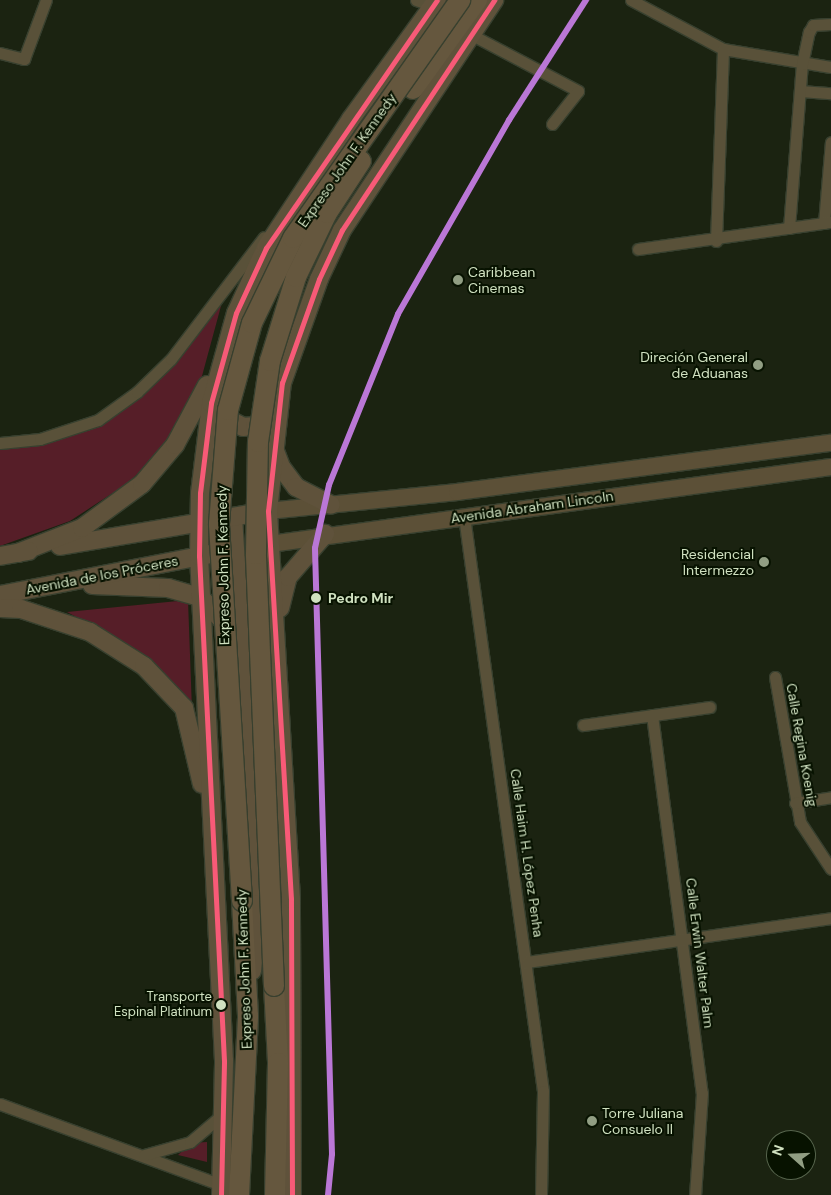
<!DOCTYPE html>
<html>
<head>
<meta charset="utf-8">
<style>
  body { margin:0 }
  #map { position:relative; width:831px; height:1195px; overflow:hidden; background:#1b2311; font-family:"DM Sans",sans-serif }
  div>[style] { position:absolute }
  .green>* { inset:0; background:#561e28 }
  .roads { filter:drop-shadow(1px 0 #38402f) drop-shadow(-1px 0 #38402f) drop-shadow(0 1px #38402f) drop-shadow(0 -1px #38402f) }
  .street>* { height:11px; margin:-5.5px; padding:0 5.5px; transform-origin:5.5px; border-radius:5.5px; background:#595139 }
  .secondary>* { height:16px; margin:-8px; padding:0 8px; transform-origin:8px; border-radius:8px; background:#5c5037 }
  .primary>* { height:18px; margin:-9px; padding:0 9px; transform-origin:9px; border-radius:9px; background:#5f523b }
  .highway>* { height:20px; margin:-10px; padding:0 10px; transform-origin:10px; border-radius:10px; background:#65573e }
  .bridges { filter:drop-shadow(1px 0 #38402f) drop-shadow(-1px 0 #38402f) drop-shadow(0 1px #38402f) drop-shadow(0 -1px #38402f) }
  .highway-bridge>* { height:20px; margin:-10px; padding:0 10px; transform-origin:10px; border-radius:10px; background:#65573e }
  .bus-1>* { height:5px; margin:-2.5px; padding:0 2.5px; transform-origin:2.5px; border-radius:2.5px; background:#f75a77 }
  .metro-1>* { height:6px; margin:-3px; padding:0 3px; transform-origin:3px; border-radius:3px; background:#ba77d6 }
  .dots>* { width:14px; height:14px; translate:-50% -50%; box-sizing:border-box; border:2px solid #071200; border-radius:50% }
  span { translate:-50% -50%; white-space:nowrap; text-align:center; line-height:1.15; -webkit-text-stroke:4px #071200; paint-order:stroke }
  .bus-label { font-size:13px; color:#d0e1c0 }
  .right { translate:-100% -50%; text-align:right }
  .street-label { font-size:14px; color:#d0e1c0 }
  .poi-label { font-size:14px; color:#d0e1c0 }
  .left { translate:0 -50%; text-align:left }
  .stop-label { font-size:14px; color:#d0e1c0; font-weight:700 }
  .north { position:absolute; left:766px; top:1130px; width:50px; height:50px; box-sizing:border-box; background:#071200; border:1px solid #57654d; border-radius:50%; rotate:290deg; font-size:14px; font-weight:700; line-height:20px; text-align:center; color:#d0e1c0 }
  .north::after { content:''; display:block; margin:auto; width:18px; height:22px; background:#919e83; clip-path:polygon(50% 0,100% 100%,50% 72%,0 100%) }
</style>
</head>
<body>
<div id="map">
  <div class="green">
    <div style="clip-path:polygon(224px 295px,202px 376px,183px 418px,154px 458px,128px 483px,70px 521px,0 546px,0 446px,45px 444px,86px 430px,135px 396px)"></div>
    <div style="clip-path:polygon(188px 600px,192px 710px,136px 649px,67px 612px)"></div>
    <div style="clip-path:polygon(207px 1142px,207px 1162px,178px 1155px,191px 1143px)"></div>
  </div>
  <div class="roads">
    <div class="street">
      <div style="left:416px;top:0;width:18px;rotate:19deg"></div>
      <div style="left:631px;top:0;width:104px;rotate:28deg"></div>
      <div style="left:723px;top:49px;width:109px;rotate:9.5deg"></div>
      <div style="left:472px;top:35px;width:120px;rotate:27.8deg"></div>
      <div style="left:578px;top:91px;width:42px;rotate:128.2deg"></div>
      <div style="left:0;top:53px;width:25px;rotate:14deg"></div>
      <div style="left:24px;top:59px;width:63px;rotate:-69.6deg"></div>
      <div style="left:800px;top:91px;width:31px;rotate:4deg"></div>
      <div style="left:824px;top:223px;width:81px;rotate:-85.1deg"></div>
      <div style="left:789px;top:228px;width:165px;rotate:-85.5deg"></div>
      <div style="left:802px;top:64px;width:33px;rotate:-78deg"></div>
      <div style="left:809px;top:32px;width:8px;rotate:-60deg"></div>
      <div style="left:813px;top:25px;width:18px;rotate:-3deg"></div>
      <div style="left:716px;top:241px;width:192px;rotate:-87.9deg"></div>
      <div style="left:638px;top:249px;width:195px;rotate:-8deg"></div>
      <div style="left:0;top:443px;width:40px;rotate:-5.7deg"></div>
      <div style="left:40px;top:439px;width:61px;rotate:-18.1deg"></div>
      <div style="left:98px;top:420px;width:48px;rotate:-35.7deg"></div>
      <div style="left:137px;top:392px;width:47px;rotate:-44.1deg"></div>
      <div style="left:171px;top:359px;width:153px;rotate:-52.7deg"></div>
      <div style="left:464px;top:516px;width:580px;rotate:82.18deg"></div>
      <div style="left:543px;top:1091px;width:104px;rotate:91.1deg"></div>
      <div style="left:775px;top:677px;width:147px;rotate:80.2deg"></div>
      <div style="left:800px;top:822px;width:56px;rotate:56.6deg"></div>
      <div style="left:652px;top:715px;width:381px;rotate:82.5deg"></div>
      <div style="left:702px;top:1093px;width:102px;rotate:93.9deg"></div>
      <div style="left:583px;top:725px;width:128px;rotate:-8.1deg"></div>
      <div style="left:795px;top:803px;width:36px;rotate:-9deg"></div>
      <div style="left:527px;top:962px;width:307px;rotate:-8.2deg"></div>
      <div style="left:0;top:1104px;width:235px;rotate:20.1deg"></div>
      <div style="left:144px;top:1155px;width:48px;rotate:-15.8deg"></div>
      <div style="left:190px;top:1142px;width:43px;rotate:-40.3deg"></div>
    </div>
    <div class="secondary">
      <div style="left:268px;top:511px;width:190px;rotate:-5.7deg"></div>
      <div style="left:457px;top:492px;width:377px;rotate:-7.5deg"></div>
      <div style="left:270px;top:544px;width:566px;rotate:-7.82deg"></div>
    </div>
    <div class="primary">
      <div style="left:218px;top:414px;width:28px;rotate:27deg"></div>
      <div style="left:243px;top:427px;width:12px;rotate:-5deg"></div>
      <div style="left:255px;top:426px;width:17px;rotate:-40deg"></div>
      <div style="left:275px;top:451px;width:17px;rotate:69deg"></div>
      <div style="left:281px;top:467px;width:25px;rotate:53deg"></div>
      <div style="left:296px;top:487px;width:39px;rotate:27deg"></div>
      <div style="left:233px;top:517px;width:388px;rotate:86.3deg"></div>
      <div style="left:258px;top:904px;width:67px;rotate:95.1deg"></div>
      <div style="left:60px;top:546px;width:211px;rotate:-9.6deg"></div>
      <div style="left:18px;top:553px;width:69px;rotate:-21.3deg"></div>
      <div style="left:82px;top:528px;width:74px;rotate:-36.3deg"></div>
      <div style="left:142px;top:484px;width:51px;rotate:-49.8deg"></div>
      <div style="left:175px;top:445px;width:68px;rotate:-61.9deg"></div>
      <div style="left:0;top:556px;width:29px;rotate:-10deg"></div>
      <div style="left:92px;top:585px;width:76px;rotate:2.3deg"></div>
      <div style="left:168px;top:588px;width:33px;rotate:16deg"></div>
      <div style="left:200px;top:597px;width:42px;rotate:46deg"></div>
      <div style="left:0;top:595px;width:214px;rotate:-11deg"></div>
      <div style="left:0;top:608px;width:21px;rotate:3deg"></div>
      <div style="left:21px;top:609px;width:73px;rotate:18.4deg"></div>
      <div style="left:90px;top:632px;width:64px;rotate:32.2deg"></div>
      <div style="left:144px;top:666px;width:58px;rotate:46.4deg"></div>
      <div style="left:184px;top:708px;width:78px;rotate:76.7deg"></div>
      <div style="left:280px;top:608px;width:32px;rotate:-76deg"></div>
      <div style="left:288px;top:577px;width:57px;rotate:-49.3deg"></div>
      <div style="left:221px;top:1195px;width:134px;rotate:-88.7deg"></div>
      <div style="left:224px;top:1061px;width:506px;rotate:-92.83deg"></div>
      <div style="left:199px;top:556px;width:63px;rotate:-89.1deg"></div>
      <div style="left:200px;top:493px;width:91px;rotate:-83deg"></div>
      <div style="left:211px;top:403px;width:93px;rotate:-74.5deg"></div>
      <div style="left:236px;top:313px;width:72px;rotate:-65.2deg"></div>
      <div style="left:266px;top:248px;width:154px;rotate:-56.6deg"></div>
      <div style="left:351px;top:119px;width:147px;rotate:-54.1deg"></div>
      <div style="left:292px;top:1195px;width:296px;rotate:-90.2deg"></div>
      <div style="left:291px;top:899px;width:389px;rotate:-93.4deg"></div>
      <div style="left:268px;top:511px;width:129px;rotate:-83.8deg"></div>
      <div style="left:282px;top:383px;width:110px;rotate:-70.4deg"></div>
      <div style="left:319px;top:279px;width:54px;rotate:-64.9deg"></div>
      <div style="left:342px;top:230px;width:276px;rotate:-56.5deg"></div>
    </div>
    <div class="highway">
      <div style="left:413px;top:89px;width:110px;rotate:-54.3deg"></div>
      <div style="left:274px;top:986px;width:77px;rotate:87deg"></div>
      <div style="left:278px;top:1063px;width:132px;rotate:91.3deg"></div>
      <div style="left:239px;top:1195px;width:179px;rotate:-87.1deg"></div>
      <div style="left:248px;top:1016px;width:115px;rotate:-93deg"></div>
    </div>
  </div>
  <div class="bridges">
    <div class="highway-bridge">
      <div style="left:242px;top:901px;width:378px;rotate:-93.5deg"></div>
      <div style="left:219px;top:524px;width:114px;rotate:-85.5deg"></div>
      <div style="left:228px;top:410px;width:90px;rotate:-74.6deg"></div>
      <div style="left:252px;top:323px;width:94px;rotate:-64.2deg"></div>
      <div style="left:293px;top:238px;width:291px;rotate:-54.9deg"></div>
      <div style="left:274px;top:986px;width:432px;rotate:-92.4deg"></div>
      <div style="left:256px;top:554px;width:112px;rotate:-89deg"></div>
      <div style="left:258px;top:442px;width:82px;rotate:-81.6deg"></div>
      <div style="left:270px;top:361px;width:88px;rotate:-72.8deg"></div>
      <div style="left:296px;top:277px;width:71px;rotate:-64.2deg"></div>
      <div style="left:327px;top:213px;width:62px;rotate:-56.8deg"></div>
    </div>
  </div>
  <div class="bus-1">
    <div style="left:221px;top:1195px;width:134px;rotate:-88.7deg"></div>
    <div style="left:224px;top:1061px;width:506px;rotate:-92.83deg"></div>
    <div style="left:199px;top:556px;width:63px;rotate:-89.1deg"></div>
    <div style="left:200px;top:493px;width:91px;rotate:-83deg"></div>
    <div style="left:211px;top:403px;width:93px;rotate:-74.5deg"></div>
    <div style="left:236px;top:313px;width:72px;rotate:-65.2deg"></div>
    <div style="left:266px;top:248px;width:301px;rotate:-55.4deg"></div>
    <div style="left:292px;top:1195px;width:296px;rotate:-90.2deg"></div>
    <div style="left:291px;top:899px;width:389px;rotate:-93.4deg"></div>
    <div style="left:268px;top:511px;width:129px;rotate:-83.8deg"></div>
    <div style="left:282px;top:383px;width:110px;rotate:-70.4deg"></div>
    <div style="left:319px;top:279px;width:54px;rotate:-64.9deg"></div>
    <div style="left:342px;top:230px;width:276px;rotate:-56.5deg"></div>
  </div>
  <div class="metro-1">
    <div style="left:328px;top:1195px;width:41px;rotate:-84.4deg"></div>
    <div style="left:332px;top:1154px;width:606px;rotate:-91.61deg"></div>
    <div style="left:315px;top:548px;width:65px;rotate:-77.5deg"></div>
    <div style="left:329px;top:485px;width:184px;rotate:-68deg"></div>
    <div style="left:398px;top:314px;width:224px;rotate:-60.2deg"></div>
    <div style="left:509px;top:120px;width:143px;rotate:-57.3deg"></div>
  </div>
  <div class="dots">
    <div style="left:458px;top:280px;background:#919e83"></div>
    <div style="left:758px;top:365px;background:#919e83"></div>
    <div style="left:764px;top:562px;background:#919e83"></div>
    <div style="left:316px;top:598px;background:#d0e1c0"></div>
    <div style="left:221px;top:1005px;background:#d0e1c0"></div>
    <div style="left:592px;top:1121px;background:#919e83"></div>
  </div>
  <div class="bus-label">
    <span class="right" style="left:212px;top:1005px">Transporte<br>Espinal Platinum</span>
  </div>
  <div class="street-label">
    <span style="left:347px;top:160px;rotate:-55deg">Expreso John F. Kennedy</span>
    <span style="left:532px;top:507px;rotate:-8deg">Avenida Abraham Lincoln</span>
    <span style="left:223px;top:565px;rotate:-91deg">Expreso John F. Kennedy</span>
    <span style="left:102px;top:575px;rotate:-11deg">Avenida de los Próceres</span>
    <span style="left:802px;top:745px;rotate:80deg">Calle Regina Koenig</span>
    <span style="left:527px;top:853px;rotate:82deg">Calle Haim H. López Penha</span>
    <span style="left:700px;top:953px;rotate:83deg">Calle Erwin Walter Palm</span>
    <span style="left:244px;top:969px;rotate:-92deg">Expreso John F. Kennedy</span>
  </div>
  <div class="poi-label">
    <span class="left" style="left:468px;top:280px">Caribbean<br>Cinemas</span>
    <span class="right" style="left:748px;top:365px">Direción General<br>de Aduanas</span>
    <span class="right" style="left:754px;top:562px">Residencial<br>Intermezzo</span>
    <span class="left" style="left:602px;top:1121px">Torre Juliana<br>Consuelo II</span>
  </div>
  <div class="stop-label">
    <span class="left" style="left:328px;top:598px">Pedro Mir</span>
  </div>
  <div class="north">N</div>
</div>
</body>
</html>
